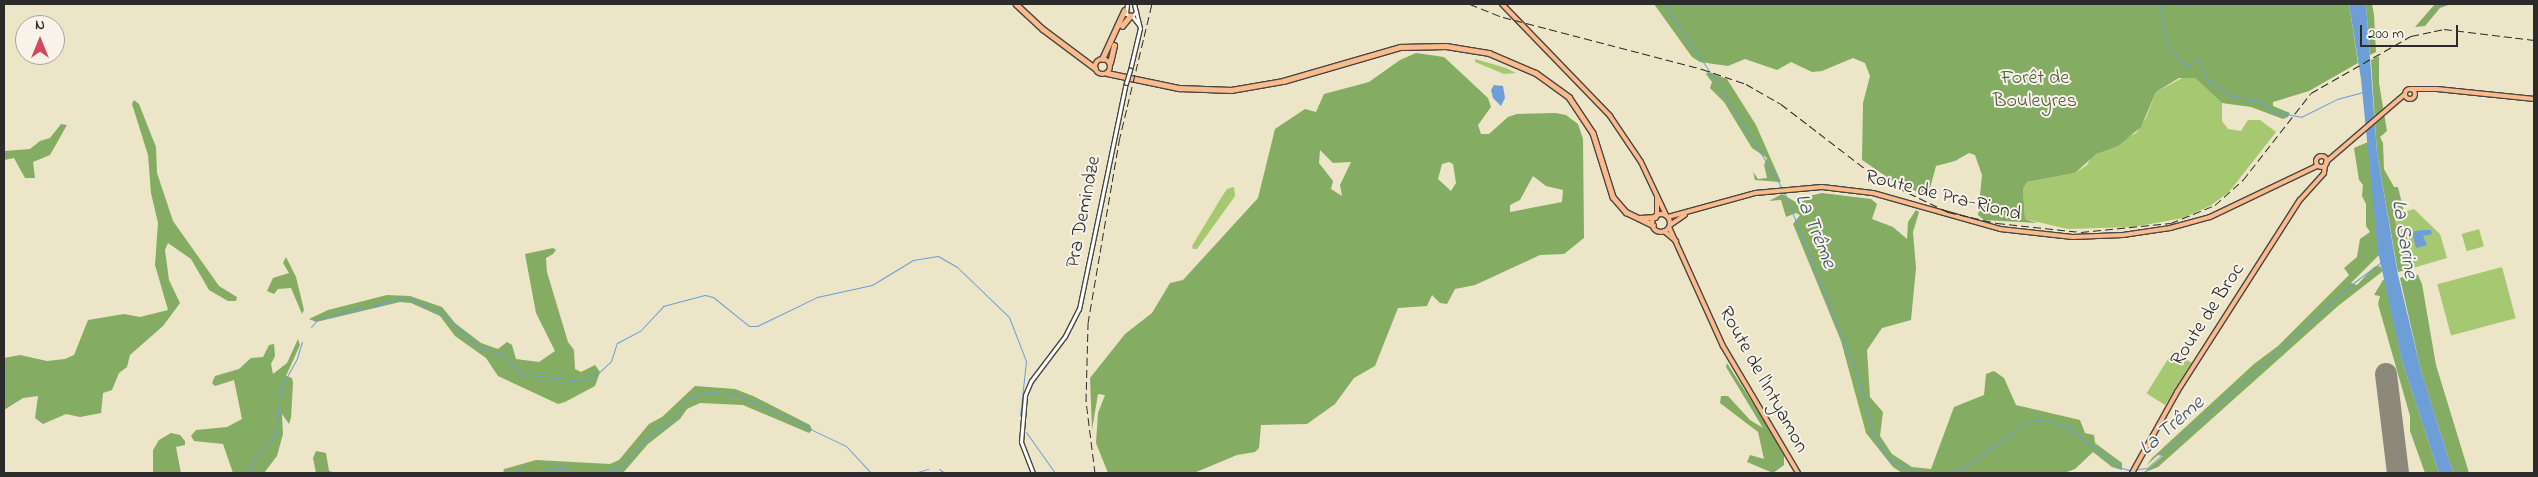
<!DOCTYPE html>
<html>
<head>
<meta charset="utf-8">
<style>
  body { margin:0 }
  #map { position:relative; width:2538px; height:477px; overflow:hidden; background:#ece5c8; font-family:"Indie Flower",sans-serif }
  div>[style] { position:absolute }
  .green>* { inset:0; background:#a5c871; transform-origin:0 0 }
  .forest>* { inset:0; background:#84ac63 }
  .water>* { inset:0; background:#6d9ed8 }
  .stream>* { height:1px; margin:-0.5px; padding:0 0.5px; transform-origin:0.5px; border-radius:0.5px; background:#6d9ed8 }
  .runway>* { height:22px; margin:-11px; padding:0 11px; transform-origin:11px; border-radius:11px; background:#8c887a }
  .roads { filter:drop-shadow(1px 0 #484743) drop-shadow(-1px 0 #484743) drop-shadow(0 1px #484743) drop-shadow(0 -1px #484743) }
  .minor>* { height:3px; margin:-1.5px; padding:0 1.5px; transform-origin:1.5px; border-radius:1.5px; background:#fff }
  .major>* { height:4px; margin:-2px; padding:0 2px; transform-origin:2px; border-radius:2px; background:#fbbb8d }
  .major>.ring { margin:-2px; padding:0; box-sizing:content-box; background:none; border:4px solid #fbbb8d; border-radius:50% }
  .highway>* { height:4.5px; margin:-2.25px; padding:0 2.25px; transform-origin:2.25px; border-radius:2.25px; background:#fbbb8d }
  .highway>.ring { margin:-2.25px; padding:0; box-sizing:content-box; background:none; border:4.5px solid #fbbb8d; border-radius:50% }
  .rail>* { height:1px; margin-top:-0.5px; transform-origin:0; background:repeating-linear-gradient(90deg,#2b2b2b 0 8px,transparent 0 12px) }
  .bridges { filter:drop-shadow(1px 0 #484743) drop-shadow(-1px 0 #484743) drop-shadow(0 1px #484743) drop-shadow(0 -1px #484743) }
  .minor-bridge>* { height:3px; margin:-1.5px; padding:0 1.5px; transform-origin:1.5px; border-radius:1.5px; background:#fff }
  span { translate:-50% -50%; white-space:nowrap; text-align:center; line-height:1.15; -webkit-text-stroke:4px #f7f3e8; paint-order:stroke }
  .park-label { font-size:20px; color:#505a40 }
  .street-label { font-size:20px; color:#2b2b2b }
  .water-label { font-size:21px; color:#425368; font-style:italic }
  .frame { position:absolute; inset:0; border:5px solid #2b2b2b; pointer-events:none }
  .north { position:absolute; left:15px; top:15px; width:50px; height:50px; box-sizing:border-box; background:#f7f3e8; border:1px solid #a5a39c; border-radius:50%; rotate:0deg; font-size:14px; font-weight:700; line-height:20px; text-align:center; color:#2b2b2b }
  .north::after { content:''; display:block; margin:auto; width:18px; height:22px; background:#d1495b; clip-path:polygon(50% 0,100% 100%,50% 72%,0 100%) }
  .scale { position:absolute; left:2360px; top:25px; width:98px; height:22px; box-sizing:border-box; border:2px solid #2b2b2b; border-top:0; padding-left:6px; font-size:15px; line-height:18px; white-space:nowrap; color:#2b2b2b; -webkit-text-stroke:4px #f7f3e8; paint-order:stroke }
</style>
</head>
<body>
<div id="map">
  <div class="green">
    <div style="clip-path:polygon(1475px 59px,1506px 68px,1516px 73px,1504px 74px,1475px 62px)"></div>
    <div style="clip-path:polygon(2186px 76px,2195px 78px,2222px 103px,2222px 121px,2228px 129px,2241px 131px,2248px 120px,2260px 120px,2276px 132px,2229px 192px,2210px 206px,2183px 218px,2133px 227px,2068px 229px,2025px 219px,2023px 189px,2027px 182px,2075px 173px,2087px 165px,2092px 156px,2136px 133px,2146px 118px,2156px 92px)"></div>
    <div style="clip-path:polygon(1234px 187px,1235px 196px,1197px 249px,1193px 249px,1192px 246px,1221px 198px,1227px 189px)"></div>
    <div style="clip-path:polygon(2414px 209px,2440px 234px,2447px 258px,2406px 270px,2394px 215px)"></div>
    <div style="left:2479px;top:229px;width:18px;height:18px;rotate:74deg"></div>
    <div style="left:2502px;top:267px;width:53px;height:67px;rotate:75deg"></div>
    <div style="left:2173px;top:351px;width:22px;height:50px;rotate:32deg"></div>
  </div>
  <div class="forest">
    <div style="clip-path:polygon(1654px 4px,2349px 4px,2358px 63px,2309px 91px,2273px 102px,2273px 106px,2290px 113px,2288px 117px,2283px 119px,2251px 107px,2222px 103px,2195px 78px,2179px 78px,2156px 92px,2141px 127px,2118px 146px,2096px 154px,2075px 173px,2027px 182px,2023px 189px,2025px 219px,2037px 223px,1984px 220px,1978px 215px,1982px 175px,1975px 155px,1969px 153px,1955px 161px,1936px 166px,1930px 188px,1924px 195px,1893px 181px,1862px 160px,1863px 103px,1870px 76px,1865px 63px,1853px 58px,1822px 71px,1812px 72px,1791px 62px,1777px 70px,1745px 59px,1728px 66px,1700px 62px,1692px 57px)"></div>
    <div style="clip-path:polygon(2366px 4px,2372px 4px,2374px 15px,2376px 52px,2370px 55px)"></div>
    <div style="clip-path:polygon(2435px 4px,2451px 4px,2440px 8px,2425px 26px,2415px 27px)"></div>
    <div style="clip-path:polygon(evenodd,1416px 53px,1444px 57px,1488px 98px,1491px 107px,1478px 125px,1481px 134px,1489px 134px,1508px 117px,1517px 114px,1555px 113px,1566px 115px,1578px 124px,1583px 139px,1584px 238px,1564px 254px,1540px 255px,1475px 285px,1455px 289px,1447px 304px,1440px 303px,1432px 295px,1427px 306px,1398px 308px,1375px 366px,1354px 378px,1335px 404px,1307px 424px,1261px 425px,1259px 448px,1255px 452px,1237px 455px,1194px 473px,1108px 473px,1096px 443px,1098px 413px,1105px 395px,1098px 394px,1092px 430px,1090px 378px,1125px 334px,1152px 313px,1170px 283px,1183px 280px,1258px 198px,1275px 129px,1305px 109px,1316px 112px,1324px 94px,1369px 82px,1400px 60px,1416px 53px,1320px 150px,1333px 163px,1351px 162px,1340px 185px,1342px 196px,1331px 189px,1333px 181px,1319px 163px,1320px 150px,1416px 53px,1449px 162px,1453px 164px,1456px 183px,1451px 191px,1438px 179px,1442px 164px,1449px 162px,1416px 53px,1533px 176px,1546px 186px,1563px 190px,1562px 202px,1510px 212px,1510px 205px,1520px 200px,1533px 176px)"></div>
    <div style="clip-path:polygon(2379px 56px,2379px 83px,2387px 131px,2380px 137px,2383px 143px,2384px 169px,2394px 187px,2398px 187px,2404px 212px,2394px 215px,2406px 270px,2398px 272px,2377px 153px,2371px 60px)"></div>
    <div style="clip-path:polygon(1708px 72px,1727px 79px,1756px 125px,1781px 182px,1755px 180px,1753px 172px,1758px 179px,1767px 178px,1764px 165px,1767px 158px,1752px 148px,1724px 102px,1710px 88px,1712px 82px,1706px 74px)"></div>
    <div style="clip-path:polygon(134px 100px,139px 104px,156px 147px,157px 173px,173px 221px,219px 286px,237px 297px,236px 301px,228px 301px,209px 290px,191px 259px,168px 243px,165px 250px,169px 280px,180px 303px,163px 326px,130px 355px,127px 367px,119px 373px,112px 390px,103px 393px,101px 413px,80px 417px,66px 414px,43px 424px,35px 418px,38px 396px,23px 398px,4px 410px,4px 358px,20px 355px,47px 361px,65px 359px,74px 355px,88px 320px,124px 314px,140px 317px,168px 310px,155px 265px,158px 223px,151px 193px,148px 155px,132px 104px)"></div>
    <div style="clip-path:polygon(61px 124px,67px 125px,50px 155px,33px 162px,35px 178px,25px 178px,14px 158px,4px 160px,4px 151px,30px 149px,40px 141px,50px 138px)"></div>
    <div style="clip-path:polygon(2368px 142px,2379px 255px,2351px 283px,2357px 285px,2374px 267px,2380px 266px,2383px 271px,2338px 306px,2158px 467px,2143px 473px,2163px 456px,2158px 455px,2147px 465px,2152px 458px,2254px 364px,2278px 346px,2349px 275px,2344px 268px,2357px 257px,2360px 239px,2370px 232px,2366px 226px,2366px 204px,2362px 196px,2363px 185px,2359px 180px,2354px 148px)"></div>
    <div style="clip-path:polygon(1822px 193px,1871px 199px,1877px 204px,1872px 219px,1893px 227px,1907px 239px,1908px 222px,1916px 210px,1919px 212px,1913px 232px,1916px 268px,1911px 320px,1882px 328px,1867px 350px,1870px 397px,1883px 412px,1880px 436px,1892px 454px,1912px 467px,1931px 469px,1954px 407px,1984px 395px,1986px 374px,1994px 371px,2004px 378px,2016px 405px,2080px 420px,2085px 433px,2094px 435px,2095px 443px,2122px 463px,2122px 470px,2112px 467px,2093px 452px,2075px 469px,2064px 473px,1902px 473px,1893px 467px,1866px 433px,1841px 341px,1793px 224px,1800px 215px,1796px 213px,1786px 217px,1781px 200px,1769px 201px,1782px 194px,1799px 204px,1809px 196px)"></div>
    <div style="clip-path:polygon(553px 248px,556px 250px,553px 254px,546px 258px,547px 272px,568px 342px,574px 350px,575px 369px,581px 372px,595px 365px,600px 372px,595px 386px,565px 402px,558px 404px,498px 376px,486px 358px,455px 336px,440px 316px,411px 303px,400px 302px,316px 322px,309px 319px,328px 310px,387px 295px,410px 296px,442px 307px,455px 323px,481px 343px,498px 349px,507px 342px,512px 345px,516px 359px,539px 362px,555px 351px,536px 313px,525px 254px)"></div>
    <div style="clip-path:polygon(286px 257px,296px 277px,304px 310px,302px 314px,291px 288px,278px 289px,274px 294px,267px 291px,273px 278px,289px 273px,283px 263px)"></div>
    <div style="clip-path:polygon(2411px 273px,2418px 275px,2422px 284px,2436px 365px,2469px 473px,2453px 473px,2421px 371px,2400px 278px)"></div>
    <div style="clip-path:polygon(2383px 280px,2386px 280px,2402px 361px,2439px 473px,2425px 473px,2410px 431px,2410px 416px,2378px 304px,2380px 296px,2374px 295px)"></div>
    <div style="clip-path:polygon(298px 339px,300px 345px,286px 376px,292px 378px,293px 383px,291px 418px,289px 424px,282px 414px,283px 434px,277px 456px,264px 473px,233px 473px,223px 444px,194px 441px,191px 436px,196px 430px,227px 427px,242px 419px,234px 380px,215px 386px,212px 383px,215px 376px,239px 369px,251px 358px,263px 357px,269px 345px,274px 344px,275px 356px,271px 364px,273px 374px,287px 363px)"></div>
    <div style="clip-path:polygon(1727px 363px,1784px 452px,1784px 465px,1773px 473px,1747px 462px,1750px 455px,1764px 459px,1758px 432px,1720px 403px,1721px 396px,1728px 396px,1750px 420px,1763px 428px,1726px 367px)"></div>
    <div style="clip-path:polygon(695px 386px,735px 389px,753px 396px,810px 425px,812px 430px,809px 433px,743px 405px,700px 403px,687px 409px,680px 419px,648px 444px,623px 473px,503px 473px,504px 469px,536px 460px,610px 464px,619px 460px,649px 424px,662px 417px)"></div>
    <div style="clip-path:polygon(171px 433px,180px 435px,185px 441px,185px 445px,176px 447px,181px 473px,153px 473px,153px 450px,159px 440px)"></div>
    <div style="clip-path:polygon(316px 451px,326px 453px,329px 471px,336px 473px,316px 473px,313px 458px)"></div>
  </div>
  <div class="water">
    <div style="clip-path:polygon(2349px 4px,2366px 4px,2377px 153px,2398px 275px,2421px 371px,2453px 473px,2439px 473px,2402px 361px,2378px 252px,2361px 79px)"></div>
    <div style="clip-path:polygon(1494px 85px,1503px 86px,1505px 98px,1501px 106px,1493px 98px,1491px 90px)"></div>
    <div style="clip-path:polygon(2421px 230px,2431px 230px,2432px 234px,2423px 236px,2427px 245px,2416px 248px,2412px 232px)"></div>
  </div>
  <div class="stream">
    <div style="left:1664px;top:4px;width:111px;rotate:56deg"></div>
    <div style="left:1726px;top:96px;width:108px;rotate:58.7deg"></div>
    <div style="left:2164px;top:4px;width:7px;rotate:124deg"></div>
    <div style="left:2160px;top:10px;width:39px;rotate:77deg"></div>
    <div style="left:2169px;top:48px;width:25px;rotate:48deg"></div>
    <div style="left:2186px;top:67px;width:13px;rotate:-32deg"></div>
    <div style="left:2197px;top:60px;width:22px;rotate:63deg"></div>
    <div style="left:2207px;top:80px;width:33px;rotate:33deg"></div>
    <div style="left:2235px;top:98px;width:23px;rotate:7deg"></div>
    <div style="left:2258px;top:101px;width:19px;rotate:35deg"></div>
    <div style="left:2274px;top:112px;width:27px;rotate:10deg"></div>
    <div style="left:2301px;top:117px;width:40px;rotate:-26.6deg"></div>
    <div style="left:2337px;top:99px;width:27px;rotate:-15deg"></div>
    <div style="left:1784px;top:192px;width:187px;rotate:68deg"></div>
    <div style="left:1854px;top:365px;width:74px;rotate:73.5deg"></div>
    <div style="left:1875px;top:436px;width:25px;rotate:61deg"></div>
    <div style="left:1887px;top:458px;width:34px;rotate:27deg"></div>
    <div style="left:311px;top:327px;width:9px;rotate:-49deg"></div>
    <div style="left:317px;top:320px;width:43px;rotate:-16.3deg"></div>
    <div style="left:358px;top:308px;width:13px;rotate:-4deg"></div>
    <div style="left:371px;top:307px;width:28px;rotate:-18deg"></div>
    <div style="left:398px;top:298px;width:14px;rotate:8deg"></div>
    <div style="left:412px;top:300px;width:29px;rotate:22deg"></div>
    <div style="left:439px;top:311px;width:42px;rotate:43.1deg"></div>
    <div style="left:470px;top:340px;width:14px;rotate:36deg"></div>
    <div style="left:481px;top:348px;width:21px;rotate:17deg"></div>
    <div style="left:501px;top:354px;width:29px;rotate:44deg"></div>
    <div style="left:522px;top:374px;width:60px;rotate:6.7deg"></div>
    <div style="left:582px;top:381px;width:13px;rotate:-18deg"></div>
    <div style="left:594px;top:377px;width:23px;rotate:-43deg"></div>
    <div style="left:611px;top:361px;width:19px;rotate:-72deg"></div>
    <div style="left:617px;top:343px;width:27px;rotate:-28deg"></div>
    <div style="left:641px;top:330px;width:33px;rotate:-47deg"></div>
    <div style="left:663px;top:306px;width:43px;rotate:-14.7deg"></div>
    <div style="left:705px;top:295px;width:8px;rotate:14deg"></div>
    <div style="left:713px;top:297px;width:46px;rotate:38.9deg"></div>
    <div style="left:749px;top:326px;width:8px"></div>
    <div style="left:757px;top:326px;width:67px;rotate:-25.8deg"></div>
    <div style="left:817px;top:297px;width:56px;rotate:-12.3deg"></div>
    <div style="left:872px;top:285px;width:48px;rotate:-31.4deg"></div>
    <div style="left:913px;top:260px;width:25px;rotate:-9deg"></div>
    <div style="left:938px;top:256px;width:22px;rotate:30deg"></div>
    <div style="left:957px;top:267px;width:72px;rotate:43.9deg"></div>
    <div style="left:1009px;top:317px;width:47px;rotate:68.9deg"></div>
    <div style="left:1026px;top:361px;width:55px;rotate:96.2deg"></div>
    <div style="left:1026px;top:432px;width:50px;rotate:54.7deg"></div>
    <div style="left:939px;top:469px;width:7px;rotate:34deg"></div>
    <div style="left:248px;top:473px;width:17px;rotate:-65deg"></div>
    <div style="left:255px;top:458px;width:32px;rotate:-49deg"></div>
    <div style="left:276px;top:434px;width:45px;rotate:-84.9deg"></div>
    <div style="left:280px;top:389px;width:35px;rotate:-61deg"></div>
    <div style="left:297px;top:358px;width:17px;rotate:-73deg"></div>
    <div style="left:513px;top:473px;width:12px;rotate:-31deg"></div>
    <div style="left:523px;top:467px;width:13px"></div>
    <div style="left:536px;top:467px;width:28px;rotate:2deg"></div>
    <div style="left:564px;top:468px;width:6px;rotate:45deg"></div>
    <div style="left:568px;top:472px;width:15px;rotate:4deg"></div>
    <div style="left:593px;top:473px;width:21px;rotate:-8deg"></div>
    <div style="left:614px;top:470px;width:10px;rotate:-29deg"></div>
    <div style="left:623px;top:465px;width:47px;rotate:-47.6deg"></div>
    <div style="left:655px;top:430px;width:20px;rotate:-30deg"></div>
    <div style="left:672px;top:420px;width:26px;rotate:-53deg"></div>
    <div style="left:688px;top:399px;width:22px;rotate:-18deg"></div>
    <div style="left:709px;top:392px;width:28px;rotate:4deg"></div>
    <div style="left:737px;top:394px;width:121px;rotate:25.5deg"></div>
    <div style="left:846px;top:446px;width:37px;rotate:47deg"></div>
    <div style="left:914px;top:473px;width:15px;rotate:-16deg"></div>
    <div style="left:1951px;top:473px;width:20px;rotate:-27deg"></div>
    <div style="left:1969px;top:464px;width:70px;rotate:-35.7deg"></div>
    <div style="left:2026px;top:423px;width:13px;rotate:-18deg"></div>
    <div style="left:2038px;top:419px;width:29px;rotate:14deg"></div>
    <div style="left:2066px;top:426px;width:67px;rotate:37.7deg"></div>
    <div style="left:2119px;top:467px;width:10px;rotate:17deg"></div>
    <div style="left:2129px;top:470px;width:18px;rotate:-6deg"></div>
    <div style="left:2147px;top:468px;width:275px;rotate:-41.9deg"></div>
    <div style="left:2352px;top:284px;width:38px;rotate:-37deg"></div>
  </div>
  <div class="runway">
    <div style="left:2386px;top:374px;width:100px;rotate:83.1deg"></div>
  </div>
  <div class="roads">
    <div class="minor">
      <div style="left:1127px;top:4px;width:10px;rotate:96deg"></div>
      <div style="left:1126px;top:14px;width:6px;rotate:18deg"></div>
      <div style="left:1132px;top:16px;width:6px;rotate:-45deg"></div>
      <div style="left:1132px;top:16px;width:11px;rotate:52deg"></div>
      <div style="left:1130px;top:70px;width:43px;rotate:-76.6deg"></div>
      <div style="left:1140px;top:28px;width:25px;rotate:-104deg"></div>
      <div style="left:1033px;top:473px;width:33px;rotate:-111deg"></div>
      <div style="left:1021px;top:442px;width:47px;rotate:-85.1deg"></div>
      <div style="left:1025px;top:395px;width:15px;rotate:-67deg"></div>
      <div style="left:1031px;top:381px;width:56px;rotate:-52.9deg"></div>
      <div style="left:1065px;top:336px;width:30px;rotate:-63deg"></div>
      <div style="left:1079px;top:309px;width:231px;rotate:-78.3deg"></div>
    </div>
    <div class="major">
      <div style="left:1502px;top:4px;width:156px;rotate:46deg"></div>
      <div style="left:1610px;top:116px;width:55px;rotate:56deg"></div>
      <div style="left:1641px;top:162px;width:59px;rotate:64.7deg"></div>
      <div class="ring" style="left:2405px;top:89px;width:6px;height:6px"></div>
      <div style="left:2411px;top:89px;width:26px"></div>
      <div style="left:2437px;top:89px;width:98px;rotate:5.9deg"></div>
      <div class="ring" style="left:2315.5px;top:155.5px;width:7px;height:7px"></div>
      <div style="left:2326px;top:162px;width:104px;rotate:-40.7deg"></div>
      <div class="ring" style="left:1652px;top:214px;width:14px;height:14px"></div>
      <div style="left:1657px;top:216px;width:20px;rotate:-90deg"></div>
      <div style="left:1668px;top:217px;width:90px;rotate:-15.4deg"></div>
      <div style="left:1755px;top:193px;width:67px;rotate:-5.1deg"></div>
      <div style="left:1822px;top:187px;width:51px;rotate:6.7deg"></div>
      <div style="left:1873px;top:193px;width:132px;rotate:15.8deg"></div>
      <div style="left:2000px;top:229px;width:73px;rotate:6.3deg"></div>
      <div style="left:2073px;top:237px;width:50px;rotate:-2.3deg"></div>
      <div style="left:2123px;top:235px;width:48px;rotate:-8.5deg"></div>
      <div style="left:2170px;top:228px;width:41px;rotate:-15.4deg"></div>
      <div style="left:2210px;top:217px;width:119px;rotate:-25.5deg"></div>
      <div style="left:1670px;top:225px;width:18px;rotate:-34deg"></div>
      <div style="left:1669px;top:227px;width:131px;rotate:65.6deg"></div>
      <div style="left:1723px;top:346px;width:147px;rotate:59.4deg"></div>
      <div style="left:1664px;top:231px;width:16px;rotate:40deg"></div>
      <div style="left:2132px;top:473px;width:93px;rotate:-60.9deg"></div>
      <div style="left:2177px;top:392px;width:228px;rotate:-57.4deg"></div>
      <div style="left:2300px;top:200px;width:36px;rotate:-48deg"></div>
      <div style="left:2324px;top:173px;width:8px;rotate:-83deg"></div>
    </div>
    <div class="highway">
      <div style="left:1016px;top:4px;width:37px;rotate:43deg"></div>
      <div style="left:1043px;top:29px;width:65px;rotate:36.9deg"></div>
      <div style="left:1122px;top:26px;width:13px;rotate:-51deg"></div>
      <div style="left:1102px;top:59px;width:53px;rotate:-65.4deg"></div>
      <div class="ring" style="left:1095px;top:59px;width:11.5px;height:11.5px"></div>
      <div style="left:1110px;top:63px;width:18px;rotate:-77deg"></div>
      <div style="left:1107px;top:73px;width:74px;rotate:11.8deg"></div>
      <div style="left:1179px;top:88px;width:52px;rotate:2.2deg"></div>
      <div style="left:1231px;top:90px;width:53px;rotate:-9.8deg"></div>
      <div style="left:1283px;top:81px;width:122px;rotate:-16.2deg"></div>
      <div style="left:1400px;top:47px;width:46px;rotate:-1.2deg"></div>
      <div style="left:1446px;top:46px;width:44px;rotate:9.2deg"></div>
      <div style="left:1489px;top:53px;width:51px;rotate:23.1deg"></div>
      <div style="left:1536px;top:73px;width:41px;rotate:36deg"></div>
      <div style="left:1569px;top:97px;width:43px;rotate:56.3deg"></div>
      <div style="left:1593px;top:133px;width:67px;rotate:72.6deg"></div>
      <div style="left:1613px;top:197px;width:20px;rotate:49deg"></div>
      <div style="left:1626px;top:212px;width:30px;rotate:26deg"></div>
      <div style="left:1640px;top:218px;width:15px;rotate:-4deg"></div>
    </div>
  </div>
  <div class="rail">
    <div style="left:1470px;top:4px;width:35px;rotate:22deg"></div>
    <div style="left:1503px;top:17px;width:206px;rotate:14.6deg"></div>
    <div style="left:1702px;top:69px;width:46px;rotate:18.8deg"></div>
    <div style="left:1746px;top:84px;width:40px;rotate:29.7deg"></div>
    <div style="left:1781px;top:104px;width:120px;rotate:37.5deg"></div>
    <div style="left:1876px;top:177px;width:80px;rotate:25.9deg"></div>
    <div style="left:1948px;top:212px;width:50px;rotate:12.7deg"></div>
    <div style="left:1997px;top:223px;width:84px;rotate:6.1deg"></div>
    <div style="left:2081px;top:232px;width:90px;rotate:-5.7deg"></div>
    <div style="left:2171px;top:223px;width:48px;rotate:-22.2deg"></div>
    <div style="left:2215px;top:205px;width:38px;rotate:-42deg"></div>
    <div style="left:2243px;top:180px;width:110px;rotate:-52deg"></div>
    <div style="left:2311px;top:93px;width:115px;rotate:-29.7deg"></div>
    <div style="left:2411px;top:36px;width:34px;rotate:-12deg"></div>
    <div style="left:2444px;top:29px;width:91px;rotate:7deg"></div>
    <div style="left:1095px;top:473px;width:73px;rotate:-97.1deg"></div>
    <div style="left:1086px;top:401px;width:78px;rotate:-88.5deg"></div>
    <div style="left:1088px;top:323px;width:185px;rotate:-80.3deg"></div>
    <div style="left:1119px;top:141px;width:141px;rotate:-76.5deg"></div>
  </div>
  <div class="bridges">
    <div class="minor-bridge">
      <div style="left:1126px;top:83px;width:14px;rotate:-73deg"></div>
    </div>
  </div>
  <div class="park-label">
    <span style="left:2035px;top:90px">Forêt de<br>Bouleyres</span>
  </div>
  <div class="street-label">
    <span style="left:1943px;top:196px;rotate:14deg">Route de Pra-Riond</span>
    <span style="left:1084px;top:212px;rotate:-79deg">Pra Demindze</span>
    <span style="left:2208px;top:315px;rotate:-57deg">Route de Broc</span>
    <span style="left:1763px;top:380px;rotate:61deg">Route de l'Intyamon</span>
  </div>
  <div class="water-label">
    <span style="left:1815px;top:231px;rotate:68deg">La Trême</span>
    <span style="left:2404px;top:239px;rotate:81deg">La Sarine</span>
    <span style="left:2172px;top:426px;rotate:-41deg">La Trême</span>
  </div>
  <div class="frame"></div>
  <div class="north">N</div>
  <div class="scale">200 m</div>
</div>
</body>
</html>
